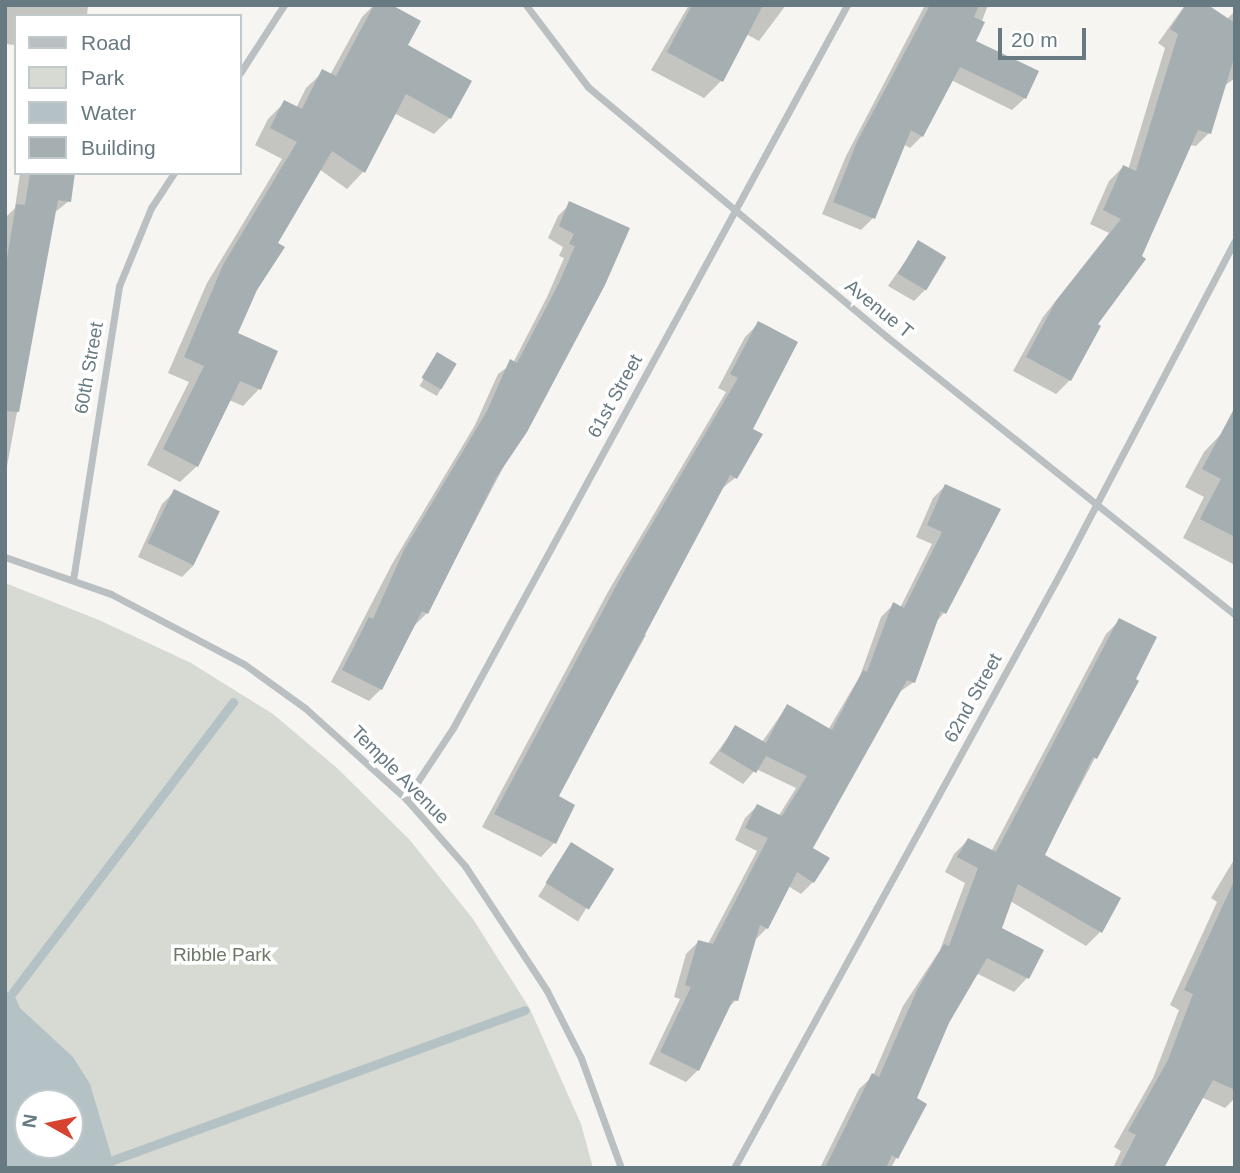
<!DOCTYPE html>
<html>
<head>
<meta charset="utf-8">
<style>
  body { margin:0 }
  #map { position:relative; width:1240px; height:1173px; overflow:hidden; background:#f6f5f2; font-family:Helvetica,sans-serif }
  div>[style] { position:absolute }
  .green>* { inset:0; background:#d6dad2 }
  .water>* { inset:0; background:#b5c2c5 }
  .shadow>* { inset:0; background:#0003; transform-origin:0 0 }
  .stream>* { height:9px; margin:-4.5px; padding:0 4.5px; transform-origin:4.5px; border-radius:4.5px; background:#b5c2c5 }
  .building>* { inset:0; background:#a5aeb1; transform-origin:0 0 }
  .street>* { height:7px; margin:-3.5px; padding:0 3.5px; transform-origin:3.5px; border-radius:3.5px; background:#bac0c2 }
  span { translate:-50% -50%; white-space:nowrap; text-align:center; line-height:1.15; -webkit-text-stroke:7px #fff; paint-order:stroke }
  .street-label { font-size:19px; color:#677981 }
  .park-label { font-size:19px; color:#6c7965 }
  .frame { position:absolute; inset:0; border:7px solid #677981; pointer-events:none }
  .legend { position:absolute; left:14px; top:14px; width:228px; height:161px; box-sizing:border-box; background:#fff; border:2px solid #c2c9cd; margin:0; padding:9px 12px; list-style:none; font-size:21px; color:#677981 }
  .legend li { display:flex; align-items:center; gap:14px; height:35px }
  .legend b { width:35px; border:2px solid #c2c9cd }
  .north { position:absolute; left:14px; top:1089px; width:70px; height:70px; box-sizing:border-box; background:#fff; border:2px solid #c2c9cd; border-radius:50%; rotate:279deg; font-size:19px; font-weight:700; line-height:28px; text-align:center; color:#677981 }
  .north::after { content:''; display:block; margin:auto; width:24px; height:32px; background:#d74331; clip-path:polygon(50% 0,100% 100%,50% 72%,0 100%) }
  .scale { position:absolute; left:998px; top:28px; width:88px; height:32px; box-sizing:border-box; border:4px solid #677981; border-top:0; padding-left:9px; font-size:21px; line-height:24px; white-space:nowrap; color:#677981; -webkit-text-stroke:5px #fff; paint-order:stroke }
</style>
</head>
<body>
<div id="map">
  <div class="green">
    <div style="clip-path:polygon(evenodd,5px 583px,99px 620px,191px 663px,273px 714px,337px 768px,409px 839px,473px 919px,530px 1009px,581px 1124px,593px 1168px,5px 1168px,5px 583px,28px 1103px,70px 1103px,70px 1145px,28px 1145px,28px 1103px)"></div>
  </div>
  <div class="water">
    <div style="clip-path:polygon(evenodd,5px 992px,13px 992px,20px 1008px,73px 1057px,90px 1084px,115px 1168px,5px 1168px,5px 992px,28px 1103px,70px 1103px,70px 1145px,28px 1145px,28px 1103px)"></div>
  </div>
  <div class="shadow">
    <div style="clip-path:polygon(5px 5px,88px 5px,87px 16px,16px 16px,16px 45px,5px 44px)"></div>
    <div style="clip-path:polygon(374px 5px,388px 5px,405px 46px,450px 118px,434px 134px,394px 113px,363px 172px,347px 189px,319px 169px,275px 243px,236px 334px,259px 389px,243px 406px,229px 400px,197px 466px,180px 482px,147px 465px,189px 382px,168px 373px,207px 283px,282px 159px,255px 145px,268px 119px,285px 102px,296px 108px,306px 88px,323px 72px,330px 75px,362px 17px)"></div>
    <div style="clip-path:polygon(689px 5px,786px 5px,759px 41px,746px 34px,721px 81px,704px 98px,651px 70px)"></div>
    <div style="clip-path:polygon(925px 5px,988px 5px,974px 42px,1025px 98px,1012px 110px,951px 80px,922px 136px,910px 148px,903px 144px,873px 218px,861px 230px,822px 214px,846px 156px)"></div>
    <div style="clip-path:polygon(1185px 5px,1205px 5px,1226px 20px,1235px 11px,1235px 78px,1223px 87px,1209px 133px,1196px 146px,1190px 145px,1140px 256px,1095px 325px,1099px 327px,1070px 380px,1056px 394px,1013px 371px,1043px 317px,1109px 233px,1090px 224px,1109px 181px,1123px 167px,1128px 170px,1165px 48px,1158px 43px)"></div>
    <div style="clip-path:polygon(20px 173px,74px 173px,69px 201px,54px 213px,5px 477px,5px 218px,15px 208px)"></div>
    <div style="clip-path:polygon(570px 204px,628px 229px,427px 613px,415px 625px,381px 689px,369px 701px,331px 682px,392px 564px,475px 425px,498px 374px,513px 363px,547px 297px,564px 258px,559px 256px,563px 247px,548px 238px,558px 216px)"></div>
    <div style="clip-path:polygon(918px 243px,926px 289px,914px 301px,888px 286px)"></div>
    <div style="clip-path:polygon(758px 324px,751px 430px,735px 478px,720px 490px,641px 632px,646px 635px,557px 797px,573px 805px,554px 843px,541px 857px,482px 827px,609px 590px,726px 392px,718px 388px,745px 337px)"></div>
    <div style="left:438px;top:354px;width:20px;height:37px;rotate:30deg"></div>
    <div style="clip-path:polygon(1222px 433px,1235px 440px,1235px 565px,1183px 538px,1204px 497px,1185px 487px,1204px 452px)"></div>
    <div style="clip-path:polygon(945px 486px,944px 613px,936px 622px,914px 682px,898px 693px,811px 848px,813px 882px,801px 894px,788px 886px,767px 928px,755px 940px,736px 1000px,726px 1010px,698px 1070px,686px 1082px,649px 1064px,680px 999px,674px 997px,686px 954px,698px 942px,708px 944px,757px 851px,735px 840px,745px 818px,757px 806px,778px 817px,796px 788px,756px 769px,743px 784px,709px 763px,736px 727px,762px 742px,787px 706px,828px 730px,860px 676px,881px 617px,893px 605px,900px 608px,932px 544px,916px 537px,933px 498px)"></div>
    <div style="clip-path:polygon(174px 492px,194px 565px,182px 577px,138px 557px,162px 504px)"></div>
    <div style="clip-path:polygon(1120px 620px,1095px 758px,1043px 856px,1100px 932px,1086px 946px,1010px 901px,999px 929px,1042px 951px,1027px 978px,1014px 992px,976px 973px,947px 1023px,914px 1099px,925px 1104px,891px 1168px,820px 1168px,859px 1089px,873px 1076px,903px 1006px,940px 950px,965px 883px,945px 872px,954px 854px,968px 840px,991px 852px,1106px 634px)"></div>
    <div style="left:571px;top:844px;width:47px;height:62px;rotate:32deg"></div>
    <div style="clip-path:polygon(1235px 858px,1235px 1098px,1225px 1108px,1201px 1097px,1162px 1168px,1113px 1168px,1121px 1151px,1114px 1147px,1153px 1078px,1179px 1010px,1170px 1005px,1217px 902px,1211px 898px)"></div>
  </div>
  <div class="stream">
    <div style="left:13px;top:992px;width:364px;rotate:-52.8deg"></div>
    <div style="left:113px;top:1160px;width:438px;rotate:-20deg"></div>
  </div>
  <div class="building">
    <div style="clip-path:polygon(374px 5px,392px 5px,421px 21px,408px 45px,472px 81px,451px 119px,406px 94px,365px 173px,332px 151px,278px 243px,285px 247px,257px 290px,238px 333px,278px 351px,261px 390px,240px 381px,198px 467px,163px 449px,204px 366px,184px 357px,223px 265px,297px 142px,270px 128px,284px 100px,302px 109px,322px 69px,336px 76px)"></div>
    <div style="clip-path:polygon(692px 5px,763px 5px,723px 82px,667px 52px)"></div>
    <div style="clip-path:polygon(930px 5px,979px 5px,974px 17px,985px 22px,976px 41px,1039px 71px,1026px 99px,960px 67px,923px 137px,911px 130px,875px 219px,833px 202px,857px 142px)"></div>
    <div style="clip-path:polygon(1186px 5px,1208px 5px,1235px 23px,1235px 55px,1211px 134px,1198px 130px,1142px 256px,1146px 259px,1098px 324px,1101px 326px,1071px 381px,1026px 357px,1056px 301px,1121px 219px,1103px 210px,1123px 165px,1136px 171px,1178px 34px,1170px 29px)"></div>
    <div style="clip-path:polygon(30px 173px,75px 173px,71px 202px,58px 200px,19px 412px,5px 411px,5px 271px,16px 204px,25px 205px)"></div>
    <div style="clip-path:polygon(569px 201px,630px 228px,605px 285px,527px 432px,496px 478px,428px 614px,422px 611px,382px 690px,342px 670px,369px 617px,373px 619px,404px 550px,487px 411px,510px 359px,517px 363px,559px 283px,575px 246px,569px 244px,574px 234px,559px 226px)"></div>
    <div style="left:918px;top:240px;width:33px;height:39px;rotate:31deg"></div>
    <div style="clip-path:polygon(758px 321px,798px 342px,753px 429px,763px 434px,737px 479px,730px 475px,559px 796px,575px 805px,556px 844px,494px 814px,622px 575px,738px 378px,730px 374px)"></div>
    <div style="left:437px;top:352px;width:23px;height:30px;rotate:31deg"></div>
    <div style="clip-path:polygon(1235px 407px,1235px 537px,1200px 519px,1221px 479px,1202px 469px)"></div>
    <div style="clip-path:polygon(945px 484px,1001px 509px,946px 614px,941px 611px,915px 683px,907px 680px,813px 848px,830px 858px,814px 883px,797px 872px,768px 929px,760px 925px,738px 1001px,733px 1000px,699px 1071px,660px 1052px,691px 987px,685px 985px,698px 940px,713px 944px,768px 838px,745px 828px,757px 804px,782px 816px,807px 776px,766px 756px,756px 773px,720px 751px,735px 725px,766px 743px,787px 704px,832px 730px,863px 670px,867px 672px,893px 602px,904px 608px,942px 532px,927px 525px)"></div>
    <div style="left:174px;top:489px;width:51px;height:60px;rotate:26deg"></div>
    <div style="clip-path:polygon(1119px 618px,1157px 637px,1136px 679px,1139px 681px,1097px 759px,1093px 757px,1045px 855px,1121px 898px,1102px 933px,1018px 884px,1002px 928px,1044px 950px,1029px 979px,987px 958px,949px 1023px,917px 1098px,927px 1104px,898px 1159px,892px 1155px,886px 1168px,825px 1168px,872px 1073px,879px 1077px,917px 990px,944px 944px,949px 946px,978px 868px,957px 857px,968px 838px,996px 852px)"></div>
    <div style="left:571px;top:842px;width:51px;height:48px;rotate:32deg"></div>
    <div style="clip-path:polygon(1235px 879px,1235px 1090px,1213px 1080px,1164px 1168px,1119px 1168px,1136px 1135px,1128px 1131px,1168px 1060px,1193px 994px,1184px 990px)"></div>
  </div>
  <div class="street">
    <div style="left:526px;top:5px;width:103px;rotate:52.9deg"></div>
    <div style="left:588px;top:87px;width:390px;rotate:39.9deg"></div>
    <div style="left:887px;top:337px;width:445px;rotate:38.6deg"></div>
    <div style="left:240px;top:73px;width:81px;rotate:-57.1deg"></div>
    <div style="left:5px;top:557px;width:112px;rotate:19.2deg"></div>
    <div style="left:111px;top:594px;width:150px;rotate:27.8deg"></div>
    <div style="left:244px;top:664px;width:75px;rotate:35.8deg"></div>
    <div style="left:305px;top:708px;width:136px;rotate:42deg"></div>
    <div style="left:406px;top:799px;width:89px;rotate:48.6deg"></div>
    <div style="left:465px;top:866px;width:149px;rotate:56.7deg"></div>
    <div style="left:547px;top:991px;width:75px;rotate:63.1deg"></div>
    <div style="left:581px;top:1058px;width:117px;rotate:70deg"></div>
    <div style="left:73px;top:580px;width:298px;rotate:-81.1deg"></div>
    <div style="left:119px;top:286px;width:84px;rotate:-67.7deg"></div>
    <div style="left:151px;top:208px;width:42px;rotate:-56.7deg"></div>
    <div style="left:406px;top:799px;width:85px;rotate:-56.5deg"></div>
    <div style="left:453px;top:728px;width:823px;rotate:-61.41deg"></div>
    <div style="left:734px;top:1168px;width:684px;rotate:-61.26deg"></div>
    <div style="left:1063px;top:568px;width:369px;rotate:-62.3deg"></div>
  </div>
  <div class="street-label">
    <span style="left:879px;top:309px;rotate:39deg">Avenue T</span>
    <span style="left:89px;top:368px;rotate:-80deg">60th Street</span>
    <span style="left:615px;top:396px;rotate:-61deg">61st Street</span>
    <span style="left:973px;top:698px;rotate:-61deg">62nd Street</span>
    <span style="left:400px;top:775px;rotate:45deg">Temple Avenue</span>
  </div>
  <div class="park-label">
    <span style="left:222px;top:955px">Ribble Park</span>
  </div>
  <div class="frame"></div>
  <ul class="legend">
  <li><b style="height:9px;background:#bac0c2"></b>Road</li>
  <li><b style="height:19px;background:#d6dad2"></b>Park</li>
  <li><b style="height:19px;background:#b5c2c5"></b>Water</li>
  <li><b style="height:19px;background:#a5aeb1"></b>Building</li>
  </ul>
  <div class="north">N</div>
  <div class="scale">20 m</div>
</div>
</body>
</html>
